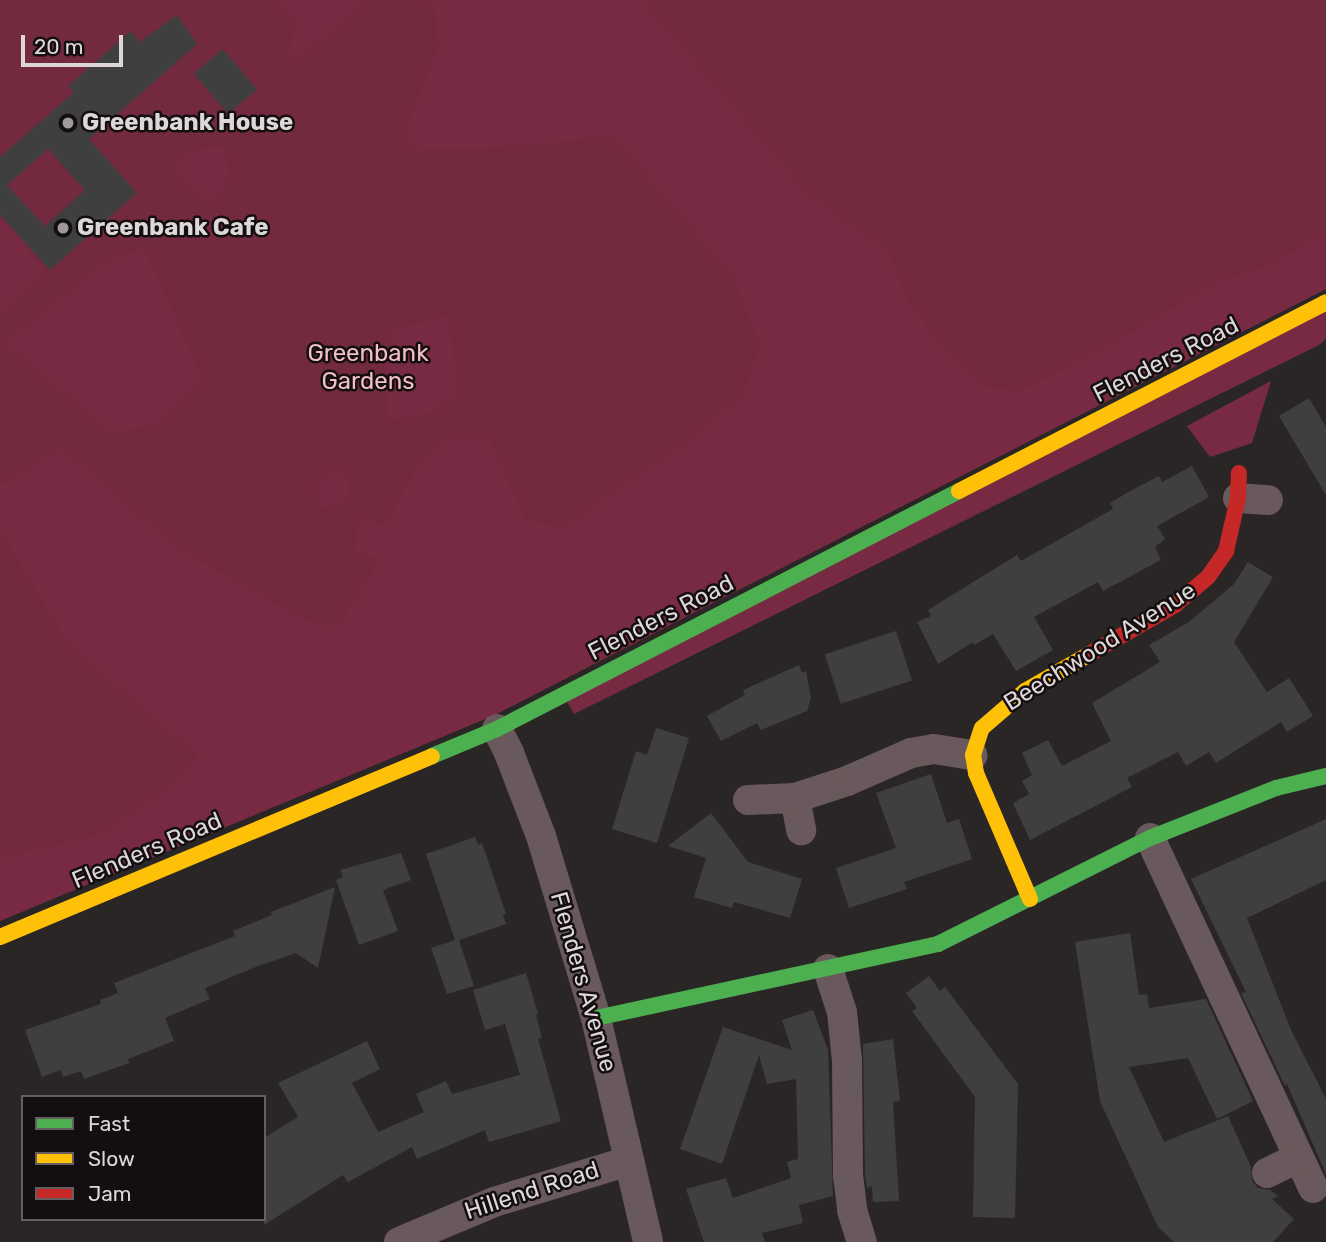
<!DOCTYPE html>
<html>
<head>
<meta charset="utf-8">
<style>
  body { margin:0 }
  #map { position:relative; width:1326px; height:1242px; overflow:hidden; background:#2b2626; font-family:Rubik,sans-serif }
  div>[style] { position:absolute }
  .green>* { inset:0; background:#732a3f }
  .forest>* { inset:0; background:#782a42 }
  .building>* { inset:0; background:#3f3f40; transform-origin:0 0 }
  .street>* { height:30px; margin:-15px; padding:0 15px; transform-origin:15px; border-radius:15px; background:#6a595c }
  .fast>* { height:16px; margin:-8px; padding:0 8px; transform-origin:8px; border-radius:8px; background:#4caf50 }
  .slow>* { height:16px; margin:-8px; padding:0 8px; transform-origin:8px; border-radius:8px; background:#ffc107 }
  .jam>* { height:16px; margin:-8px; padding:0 8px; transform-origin:8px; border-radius:8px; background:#c62828 }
  .dots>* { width:19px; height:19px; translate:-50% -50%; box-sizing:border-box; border:4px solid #130e0f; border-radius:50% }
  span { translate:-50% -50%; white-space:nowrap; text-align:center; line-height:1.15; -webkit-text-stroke:5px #130e0f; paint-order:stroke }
  .poi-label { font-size:24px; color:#ded7d8; font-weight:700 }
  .left { translate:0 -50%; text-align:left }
  .park-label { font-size:24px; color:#f2bec8 }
  .street-label { font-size:24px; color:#ded7d8 }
  .legend { position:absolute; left:21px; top:1095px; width:245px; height:126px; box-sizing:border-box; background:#130e0f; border:2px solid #645e5f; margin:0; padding:9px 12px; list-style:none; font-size:21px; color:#ded7d8 }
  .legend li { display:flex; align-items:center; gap:14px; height:35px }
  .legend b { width:35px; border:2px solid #645e5f }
  .scale { position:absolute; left:21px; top:35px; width:102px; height:32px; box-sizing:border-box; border:4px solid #ded7d8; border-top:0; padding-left:9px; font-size:21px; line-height:24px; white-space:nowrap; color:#ded7d8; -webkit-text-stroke:5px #130e0f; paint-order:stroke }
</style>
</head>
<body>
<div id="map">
  <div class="green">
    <div style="clip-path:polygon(0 0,1326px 0,1326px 289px,0 921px)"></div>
  </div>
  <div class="forest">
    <div style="clip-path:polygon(277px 0,367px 0,295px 61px,289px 55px,295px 23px)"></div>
    <div style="clip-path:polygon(428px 0,641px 0,808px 194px,888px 252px,909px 302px,947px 354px,986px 387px,1020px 391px,1101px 350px,1216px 282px,1264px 268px,1326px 232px,1326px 289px,495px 715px,0 921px,0 858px,101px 834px,175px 784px,198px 756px,66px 641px,0 528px,0 486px,62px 448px,178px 549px,305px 620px,337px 627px,372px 573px,375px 557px,355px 551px,359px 516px,385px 526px,411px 477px,444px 441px,488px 437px,526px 520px,564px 527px,684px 444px,743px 396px,760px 343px,734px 278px,614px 136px,495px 148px,414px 150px,405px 132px,438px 46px,435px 5px)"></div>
    <div style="clip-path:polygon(208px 147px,224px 147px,229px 172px,220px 195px,212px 203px,187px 185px,176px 170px,181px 154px)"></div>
    <div style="clip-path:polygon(0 220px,46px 270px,0 313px)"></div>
    <div style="clip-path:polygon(144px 248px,204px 381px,158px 424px,112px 433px,5px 343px,110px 259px)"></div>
    <div style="clip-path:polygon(1326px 309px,1326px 339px,1319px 345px,574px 714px,566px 700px)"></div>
    <div style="clip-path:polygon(448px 316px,459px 393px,430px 413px,388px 421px,384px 366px,395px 328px)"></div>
    <div style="clip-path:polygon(1271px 381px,1252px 443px,1210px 457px,1187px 426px)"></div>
    <div style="clip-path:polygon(336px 468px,350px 478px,348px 500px,321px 510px,318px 481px)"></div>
  </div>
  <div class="building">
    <div style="clip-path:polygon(evenodd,177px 15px,197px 44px,89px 139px,137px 193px,50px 270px,0 215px,0 157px,74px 92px,68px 86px,131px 31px,140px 42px,177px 15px,48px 149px,85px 190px,45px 226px,7px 185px,48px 149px)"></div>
    <div style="left:223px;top:49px;width:53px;height:38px;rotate:50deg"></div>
    <div style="clip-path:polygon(1309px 398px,1326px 427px,1326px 495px,1279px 416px)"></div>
    <div style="clip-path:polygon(1192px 466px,1209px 497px,1157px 526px,1165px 539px,1155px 547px,1161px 560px,1103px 591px,1098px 582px,1034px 617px,1053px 650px,1016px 671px,993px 634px,974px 645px,973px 642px,938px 664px,917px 622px,931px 616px,928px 610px,1017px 555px,1021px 561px,1113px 509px,1110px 503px,1132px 490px,1159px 476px,1162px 482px)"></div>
    <div style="clip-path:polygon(1248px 562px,1273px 577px,1234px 642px,1267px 692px,1289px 678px,1313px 716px,1287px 732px,1281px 722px,1216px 763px,1209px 752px,1186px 766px,1178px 752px,1127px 778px,1132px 787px,1030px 840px,1013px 803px,1029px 794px,1022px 781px,1032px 775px,1022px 753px,1048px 740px,1062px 766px,1111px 741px,1092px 703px,1160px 662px,1149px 645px,1189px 622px,1234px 584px)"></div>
    <div style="left:896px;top:631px;width:52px;height:75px;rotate:72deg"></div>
    <div style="clip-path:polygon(799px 665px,802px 673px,806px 671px,811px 698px,807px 711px,761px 730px,757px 723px,721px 741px,707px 716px,745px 695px,743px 690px)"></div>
    <div style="clip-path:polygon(656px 728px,689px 738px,657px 843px,612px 829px,636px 751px,647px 755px)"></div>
    <div style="clip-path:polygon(931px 774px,947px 823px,959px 819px,972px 859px,904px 882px,907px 889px,849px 908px,836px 868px,896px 848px,876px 793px)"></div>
    <div style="clip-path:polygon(711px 813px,748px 862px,802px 879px,790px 918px,734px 902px,732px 908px,694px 897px,706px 858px,668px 846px)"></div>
    <div style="clip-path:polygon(1326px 819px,1326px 880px,1247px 918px,1291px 1030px,1326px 1099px,1326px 1174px,1287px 1084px,1285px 1086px,1241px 993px,1246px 992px,1191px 879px)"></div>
    <div style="clip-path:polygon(475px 837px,478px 845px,482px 843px,506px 914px,503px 915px,506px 924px,459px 940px,474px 986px,447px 994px,431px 948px,455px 940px,426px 854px)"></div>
    <div style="clip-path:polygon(401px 853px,411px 880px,383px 890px,398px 931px,359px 945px,336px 880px,343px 877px,340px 870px)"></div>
    <div style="clip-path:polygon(335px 887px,318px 968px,296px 953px,258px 966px,205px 988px,210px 999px,165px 1018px,174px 1041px,128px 1059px,129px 1063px,84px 1079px,81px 1071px,63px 1077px,61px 1070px,42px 1077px,25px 1030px,101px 1004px,100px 1000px,118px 993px,114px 983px,235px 936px,233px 931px,272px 915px,271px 912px)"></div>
    <div style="clip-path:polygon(1130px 933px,1139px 995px,1147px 994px,1149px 1008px,1206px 999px,1253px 1101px,1217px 1119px,1188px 1058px,1129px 1067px,1164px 1142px,1228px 1116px,1251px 1167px,1252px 1181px,1258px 1188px,1270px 1190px,1278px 1196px,1272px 1199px,1294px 1219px,1273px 1242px,1174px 1242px,1158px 1227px,1100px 1101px,1075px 942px)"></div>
    <div style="clip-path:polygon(526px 973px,538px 1014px,536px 1015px,542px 1038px,538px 1039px,561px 1121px,489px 1142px,485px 1130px,417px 1159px,412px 1147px,348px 1182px,343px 1175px,264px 1225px,264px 1138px,298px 1117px,278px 1083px,367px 1041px,380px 1069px,352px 1083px,378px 1132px,424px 1112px,416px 1094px,446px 1081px,452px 1094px,520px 1075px,505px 1024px,485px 1030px,473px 990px)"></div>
    <div style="clip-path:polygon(929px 976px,940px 991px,945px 987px,1018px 1084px,1015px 1218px,973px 1217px,975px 1097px,912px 1011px,917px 1008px,906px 993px)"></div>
    <div style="clip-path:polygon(813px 1010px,828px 1050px,833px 1196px,799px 1205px,803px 1223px,762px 1233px,765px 1242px,704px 1242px,686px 1189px,726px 1178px,733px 1198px,791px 1178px,787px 1162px,798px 1159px,796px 1079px,767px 1084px,759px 1055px,722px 1164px,680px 1149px,723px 1027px,792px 1050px,782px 1020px)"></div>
    <div style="clip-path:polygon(893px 1039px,900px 1101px,893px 1102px,899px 1201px,873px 1202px,872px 1186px,867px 1188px,865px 1174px,863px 1044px)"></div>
  </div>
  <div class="street">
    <div style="left:1238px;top:498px;width:30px;rotate:4deg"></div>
    <div style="left:497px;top:729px;width:27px;rotate:63deg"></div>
    <div style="left:509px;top:753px;width:89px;rotate:68.9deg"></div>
    <div style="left:541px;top:836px;width:190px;rotate:73.2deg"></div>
    <div style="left:596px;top:1018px;width:230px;rotate:76.9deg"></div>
    <div style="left:795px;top:798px;width:33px;rotate:79deg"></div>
    <div style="left:748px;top:800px;width:47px;rotate:-2.4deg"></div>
    <div style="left:795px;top:798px;width:55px;rotate:-18.1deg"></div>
    <div style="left:847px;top:781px;width:70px;rotate:-23.6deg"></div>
    <div style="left:911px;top:753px;width:23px;rotate:-10deg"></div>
    <div style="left:934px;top:749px;width:39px;rotate:9deg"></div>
    <div style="left:1150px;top:838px;width:386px;rotate:65deg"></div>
    <div style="left:828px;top:969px;width:45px;rotate:72deg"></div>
    <div style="left:842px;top:1012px;width:48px;rotate:84.1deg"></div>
    <div style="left:847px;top:1060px;width:115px;rotate:89.5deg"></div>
    <div style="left:848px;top:1175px;width:35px;rotate:83deg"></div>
    <div style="left:852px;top:1210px;width:34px;rotate:73deg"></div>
    <div style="left:1267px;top:1173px;width:34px;rotate:-26deg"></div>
    <div style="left:399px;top:1242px;width:103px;rotate:-22.8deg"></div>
    <div style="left:494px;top:1202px;width:141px;rotate:-16.9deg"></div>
  </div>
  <div class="fast">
    <div style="left:432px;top:756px;width:70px;rotate:-22.6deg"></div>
    <div style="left:497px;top:729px;width:520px;rotate:-27.26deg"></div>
    <div style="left:596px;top:1018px;width:350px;rotate:-12.2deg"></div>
    <div style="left:938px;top:944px;width:237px;rotate:-26.6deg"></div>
    <div style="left:1150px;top:838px;width:136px;rotate:-21.6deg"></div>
    <div style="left:1276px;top:788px;width:51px;rotate:-13.5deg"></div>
  </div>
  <div class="slow">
    <div style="left:959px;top:491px;width:413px;rotate:-27.2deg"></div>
    <div style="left:1030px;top:899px;width:137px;rotate:-113.2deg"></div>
    <div style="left:976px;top:773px;width:18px;rotate:-99deg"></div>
    <div style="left:973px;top:755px;width:28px;rotate:-72deg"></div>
    <div style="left:982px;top:728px;width:57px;rotate:-40.7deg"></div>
    <div style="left:1025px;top:691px;width:78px;rotate:-29.8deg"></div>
    <div style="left:0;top:937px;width:468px;rotate:-22.7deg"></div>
  </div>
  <div class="jam">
    <div style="left:1093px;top:652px;width:95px;rotate:-29.8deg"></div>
    <div style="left:1175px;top:605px;width:43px;rotate:-40.3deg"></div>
    <div style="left:1208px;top:577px;width:32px;rotate:-55deg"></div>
    <div style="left:1226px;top:551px;width:54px;rotate:-77.2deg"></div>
    <div style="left:1238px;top:498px;width:25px;rotate:-88deg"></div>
  </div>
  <div class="dots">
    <div style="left:68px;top:123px;background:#9f999a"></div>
    <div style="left:63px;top:228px;background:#9f999a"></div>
  </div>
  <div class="poi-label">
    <span class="left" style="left:82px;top:123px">Greenbank House</span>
    <span class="left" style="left:77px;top:228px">Greenbank Cafe</span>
  </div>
  <div class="park-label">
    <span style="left:368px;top:368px">Greenbank<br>Gardens</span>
  </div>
  <div class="street-label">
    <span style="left:1166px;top:360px;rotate:-27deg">Flenders Road</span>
    <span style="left:661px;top:618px;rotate:-27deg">Flenders Road</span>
    <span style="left:1100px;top:647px;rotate:-32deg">Beechwood Avenue</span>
    <span style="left:147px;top:851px;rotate:-23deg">Flenders Road</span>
    <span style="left:583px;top:982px;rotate:74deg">Flenders Avenue</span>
    <span style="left:532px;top:1191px;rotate:-18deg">Hillend Road</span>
  </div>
  <ul class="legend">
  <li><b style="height:9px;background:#4caf50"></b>Fast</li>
  <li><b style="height:9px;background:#ffc107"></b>Slow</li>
  <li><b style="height:9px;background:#c62828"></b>Jam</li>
  </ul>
  <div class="scale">20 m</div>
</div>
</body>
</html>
